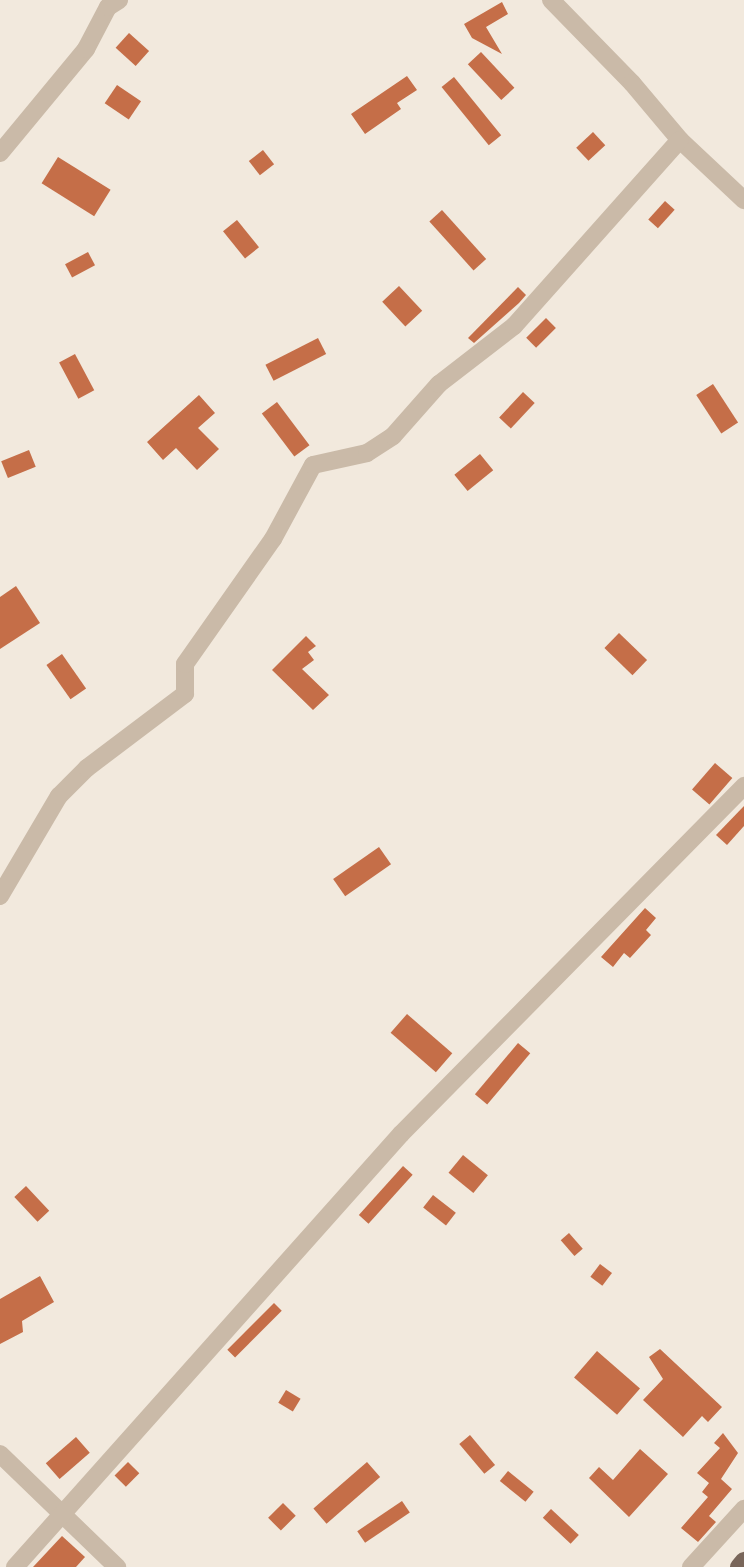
<!DOCTYPE html>
<html>
<head>
<meta charset="utf-8">
<style>
  body { margin:0 }
  #map { position:relative; width:744px; height:1567px; overflow:hidden; background:#f2e9dd; font-family:Rubik,sans-serif }
  div>[style] { position:absolute }
  .building>* { inset:0; background:#c56e48; transform-origin:0 0 }
  .street>* { height:18px; margin:-9px; padding:0 9px; transform-origin:9px; border-radius:9px; background:#cabaa8 }
  .primary>* { height:18px; margin:-9px; padding:0 9px; transform-origin:9px; border-radius:9px; background:#79665a }
  span { translate:-50% -50%; white-space:nowrap; text-align:center; line-height:1.15; -webkit-text-stroke:7px #faf3e9; paint-order:stroke }
</style>
</head>
<body>
<div id="map">
  <div class="building">
    <div style="clip-path:polygon(502px 2px,508px 14px,486px 27px,502px 54px,472px 38px,464px 24px)"></div>
    <div style="left:129px;top:33px;width:27px;height:20px;rotate:42deg"></div>
    <div style="left:481px;top:52px;width:49px;height:18px;rotate:47deg"></div>
    <div style="clip-path:polygon(407px 76px,417px 90px,397px 103px,401px 109px,365px 134px,351px 114px)"></div>
    <div style="left:454px;top:77px;width:75px;height:16px;rotate:51deg"></div>
    <div style="left:117px;top:85px;width:29px;height:22px;rotate:34deg"></div>
    <div style="left:593px;top:132px;width:18px;height:23px;rotate:47deg"></div>
    <div style="left:263px;top:150px;width:18px;height:18px;rotate:52deg"></div>
    <div style="left:58px;top:157px;width:62px;height:31px;rotate:32deg"></div>
    <div style="left:665px;top:201px;width:13px;height:25px;rotate:42deg"></div>
    <div style="left:442px;top:210px;width:66px;height:17px;rotate:48deg"></div>
    <div style="left:237px;top:220px;width:35px;height:18px;rotate:51deg"></div>
    <div style="left:88px;top:252px;width:15px;height:26px;rotate:62deg"></div>
    <div style="left:399px;top:286px;width:34px;height:23px;rotate:47deg"></div>
    <div style="clip-path:polygon(518px 287px,526px 295px,519px 303px,474px 343px,468px 338px)"></div>
    <div style="left:546px;top:318px;width:14px;height:28px;rotate:45deg"></div>
    <div style="left:318px;top:338px;width:18px;height:59px;rotate:63deg"></div>
    <div style="left:75px;top:354px;width:41px;height:18px;rotate:62deg"></div>
    <div style="left:713px;top:384px;width:46px;height:20px;rotate:57deg"></div>
    <div style="left:523px;top:392px;width:16px;height:35px;rotate:43deg"></div>
    <div style="clip-path:polygon(199px 395px,215px 413px,198px 428px,219px 449px,197px 470px,176px 448px,163px 460px,147px 442px)"></div>
    <div style="left:277px;top:402px;width:54px;height:19px;rotate:53deg"></div>
    <div style="left:29px;top:450px;width:18px;height:30px;rotate:68deg"></div>
    <div style="left:480px;top:454px;width:21px;height:33px;rotate:51deg"></div>
    <div style="clip-path:polygon(16px 586px,40px 623px,0 649px,0 597px)"></div>
    <div style="left:619px;top:633px;width:39px;height:21px;rotate:44deg"></div>
    <div style="clip-path:polygon(306px 636px,316px 646px,308px 652px,314px 660px,302px 669px,329px 695px,313px 710px,272px 670px)"></div>
    <div style="left:62px;top:654px;width:42px;height:19px;rotate:55deg"></div>
    <div style="left:715px;top:763px;width:23px;height:35px;rotate:41deg"></div>
    <div style="clip-path:polygon(744px 806px,744px 826px,727px 845px,716px 835px)"></div>
    <div style="left:379px;top:847px;width:21px;height:56px;rotate:55deg"></div>
    <div style="clip-path:polygon(645px 908px,656px 918px,646px 930px,651px 935px,630px 958px,624px 953px,613px 967px,601px 957px)"></div>
    <div style="left:407px;top:1014px;width:60px;height:25px;rotate:41deg"></div>
    <div style="left:518px;top:1043px;width:16px;height:67px;rotate:40deg"></div>
    <div style="left:463px;top:1155px;width:32px;height:23px;rotate:39deg"></div>
    <div style="left:403px;top:1166px;width:13px;height:66px;rotate:42deg"></div>
    <div style="left:26px;top:1186px;width:34px;height:16px;rotate:47deg"></div>
    <div style="left:433px;top:1195px;width:29px;height:16px;rotate:38deg"></div>
    <div style="left:569px;top:1233px;width:21px;height:11px;rotate:49deg"></div>
    <div style="left:600px;top:1264px;width:15px;height:16px;rotate:37deg"></div>
    <div style="clip-path:polygon(40px 1276px,54px 1302px,22px 1321px,23px 1332px,0 1344px,0 1299px)"></div>
    <div style="left:274px;top:1303px;width:11px;height:66px;rotate:45deg"></div>
    <div style="clip-path:polygon(660px 1349px,722px 1407px,708px 1422px,702px 1416px,683px 1437px,643px 1400px,663px 1379px,649px 1357px)"></div>
    <div style="left:597px;top:1351px;width:57px;height:35px;rotate:41deg"></div>
    <div style="left:286px;top:1390px;width:17px;height:15px;rotate:31deg"></div>
    <div style="clip-path:polygon(723px 1433px,738px 1453px,721px 1479px,732px 1489px,709px 1516px,716px 1522px,698px 1542px,681px 1528px,708px 1497px,702px 1492px,709px 1483px,697px 1473px,720px 1448px,714px 1443px)"></div>
    <div style="left:470px;top:1435px;width:39px;height:14px;rotate:50deg"></div>
    <div style="left:76px;top:1437px;width:21px;height:40px;rotate:49deg"></div>
    <div style="clip-path:polygon(640px 1449px,668px 1474px,629px 1517px,589px 1478px,599px 1467px,613px 1480px)"></div>
    <div style="left:128px;top:1462px;width:16px;height:19px;rotate:45deg"></div>
    <div style="left:367px;top:1462px;width:20px;height:71px;rotate:49deg"></div>
    <div style="left:508px;top:1471px;width:33px;height:13px;rotate:39deg"></div>
    <div style="left:402px;top:1501px;width:14px;height:54px;rotate:56deg"></div>
    <div style="left:283px;top:1503px;width:18px;height:21px;rotate:45deg"></div>
    <div style="left:551px;top:1509px;width:38px;height:12px;rotate:43deg"></div>
    <div style="clip-path:polygon(62px 1536px,85px 1557px,76px 1567px,33px 1567px)"></div>
  </div>
  <div class="street">
    <div style="left:551px;top:0;width:116px;rotate:45.7deg"></div>
    <div style="left:632px;top:83px;width:75px;rotate:49.9deg"></div>
    <div style="left:680px;top:140px;width:88px;rotate:43.2deg"></div>
    <div style="left:0;top:153px;width:135px;rotate:-50.4deg"></div>
    <div style="left:86px;top:49px;width:47px;rotate:-62.4deg"></div>
    <div style="left:108px;top:7px;width:13px;rotate:-32deg"></div>
    <div style="left:0;top:896px;width:116px;rotate:-59.5deg"></div>
    <div style="left:59px;top:796px;width:40px;rotate:-45deg"></div>
    <div style="left:87px;top:768px;width:123px;rotate:-37.1deg"></div>
    <div style="left:185px;top:694px;width:30px;rotate:-90deg"></div>
    <div style="left:185px;top:664px;width:153px;rotate:-54.9deg"></div>
    <div style="left:273px;top:539px;width:84px;rotate:-61.6deg"></div>
    <div style="left:313px;top:465px;width:55px;rotate:-12.5deg"></div>
    <div style="left:367px;top:453px;width:31px;rotate:-33deg"></div>
    <div style="left:393px;top:436px;width:69px;rotate:-48.5deg"></div>
    <div style="left:439px;top:384px;width:95px;rotate:-37.7deg"></div>
    <div style="left:514px;top:326px;width:249px;rotate:-48.3deg"></div>
    <div style="left:0;top:1454px;width:163px;rotate:44deg"></div>
    <div style="left:15px;top:1567px;width:580px;rotate:-48.28deg"></div>
    <div style="left:401px;top:1134px;width:489px;rotate:-45.4deg"></div>
    <div style="left:691px;top:1567px;width:79px;rotate:-47.6deg"></div>
  </div>
  <div class="primary">
    <div style="left:739px;top:1567px;width:8px;rotate:-50deg"></div>
  </div>
</div>
</body>
</html>
